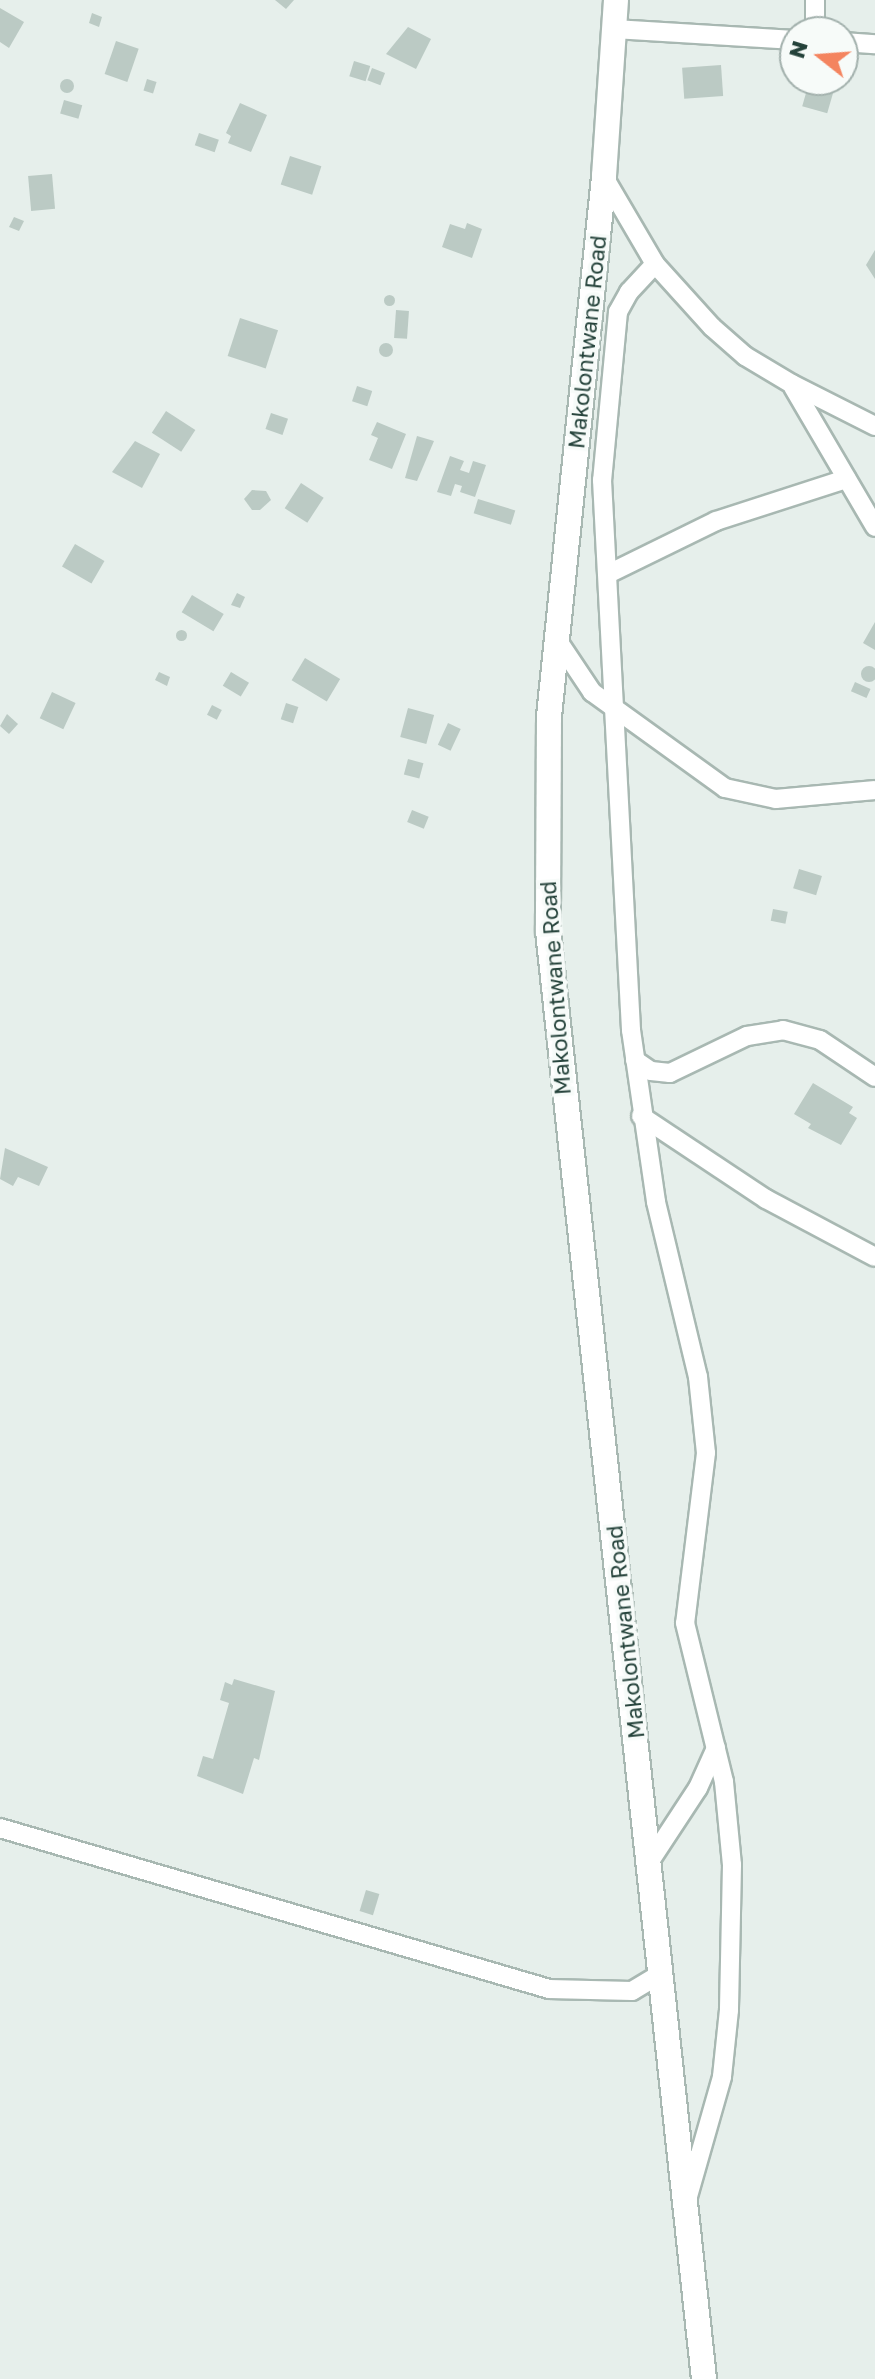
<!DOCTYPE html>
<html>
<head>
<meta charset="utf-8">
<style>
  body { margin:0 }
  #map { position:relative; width:875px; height:2379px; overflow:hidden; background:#e6efeb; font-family:"Golos Text",sans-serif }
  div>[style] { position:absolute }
  .building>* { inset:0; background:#bbcac4; transform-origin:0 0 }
  .round { border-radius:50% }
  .roads { filter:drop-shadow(2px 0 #a8b8b2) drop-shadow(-2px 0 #a8b8b2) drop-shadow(0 2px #a8b8b2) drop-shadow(0 -2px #a8b8b2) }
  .minor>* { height:18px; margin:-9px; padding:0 9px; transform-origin:9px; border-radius:9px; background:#fff }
  .secondary>* { height:24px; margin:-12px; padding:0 12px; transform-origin:12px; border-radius:12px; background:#fff }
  span { translate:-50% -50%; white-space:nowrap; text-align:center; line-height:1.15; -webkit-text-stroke:7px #f7fbf9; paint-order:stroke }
  .street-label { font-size:22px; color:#24423a }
  .north { position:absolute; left:779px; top:16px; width:80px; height:80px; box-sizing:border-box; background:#f7fbf9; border:2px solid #a3b1ad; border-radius:50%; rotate:287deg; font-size:22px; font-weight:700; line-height:32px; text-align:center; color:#24423a }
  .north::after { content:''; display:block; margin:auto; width:28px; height:36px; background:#f4845f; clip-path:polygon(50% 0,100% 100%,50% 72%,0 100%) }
</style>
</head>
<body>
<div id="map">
  <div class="building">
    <div style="clip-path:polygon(275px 0,294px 0,286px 9px)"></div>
    <div style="clip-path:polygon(0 8px,24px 22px,9px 48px,0 42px)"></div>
    <div style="clip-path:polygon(92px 13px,102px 17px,99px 27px,89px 23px)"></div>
    <div style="clip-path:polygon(408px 27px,431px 39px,416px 69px,386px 54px)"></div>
    <div style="left:116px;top:41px;width:24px;height:35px;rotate:19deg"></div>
    <div style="left:354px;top:61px;width:17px;height:16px;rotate:17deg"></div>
    <div style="left:721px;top:65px;width:31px;height:39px;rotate:86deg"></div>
    <div style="left:372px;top:68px;width:14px;height:13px;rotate:21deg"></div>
    <div style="left:147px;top:79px;width:10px;height:12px;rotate:17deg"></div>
    <div class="round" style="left:60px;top:79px;width:14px;height:14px"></div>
    <div style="left:808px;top:86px;width:26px;height:21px;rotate:16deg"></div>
    <div style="left:64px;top:100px;width:19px;height:14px;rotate:16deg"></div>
    <div style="clip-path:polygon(240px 103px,267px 115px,251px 152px,228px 143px,231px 136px,226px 133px)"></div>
    <div style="left:199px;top:133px;width:21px;height:13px;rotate:19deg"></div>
    <div style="left:290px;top:156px;width:33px;height:30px;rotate:18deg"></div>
    <div style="left:52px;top:174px;width:35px;height:24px;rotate:85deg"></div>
    <div style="clip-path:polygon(14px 217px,24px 221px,19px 231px,9px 227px)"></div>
    <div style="clip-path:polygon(467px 223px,482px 229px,472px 258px,442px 247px,450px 224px,465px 229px)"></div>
    <div style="clip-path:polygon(875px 250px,875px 279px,866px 265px)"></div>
    <div class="round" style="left:383.5px;top:294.5px;width:11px;height:11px"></div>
    <div style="left:396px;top:310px;width:13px;height:28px;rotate:4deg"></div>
    <div style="left:240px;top:318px;width:40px;height:40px;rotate:18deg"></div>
    <div class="round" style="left:379px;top:343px;width:14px;height:14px"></div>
    <div style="left:357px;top:386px;width:16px;height:16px;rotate:18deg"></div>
    <div style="left:166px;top:411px;width:35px;height:26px;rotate:33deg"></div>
    <div style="left:271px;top:413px;width:18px;height:17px;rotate:19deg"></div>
    <div style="clip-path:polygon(377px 422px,406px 434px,392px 469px,369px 460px,378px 438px,371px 435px)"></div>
    <div style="clip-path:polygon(417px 436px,434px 441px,417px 481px,405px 478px)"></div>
    <div style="clip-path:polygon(135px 441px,160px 454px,142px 488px,112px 472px)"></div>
    <div style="clip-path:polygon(450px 456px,464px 461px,460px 470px,469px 473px,473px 461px,486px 465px,475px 497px,460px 492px,462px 486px,455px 484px,451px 496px,437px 492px)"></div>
    <div style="left:301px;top:483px;width:27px;height:30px;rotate:33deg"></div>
    <div style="clip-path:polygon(252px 490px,266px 491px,271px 500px,260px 510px,252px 510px,244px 499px)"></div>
    <div style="left:478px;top:499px;width:39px;height:15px;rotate:17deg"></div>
    <div style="left:75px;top:544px;width:34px;height:26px;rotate:30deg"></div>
    <div style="clip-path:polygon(237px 593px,245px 597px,240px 608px,231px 605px)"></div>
    <div style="left:192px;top:595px;width:37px;height:20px;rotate:31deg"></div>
    <div style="clip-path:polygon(875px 622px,875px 650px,863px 643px)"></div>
    <div class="round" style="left:175.5px;top:629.5px;width:11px;height:11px"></div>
    <div style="left:305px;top:658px;width:41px;height:26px;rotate:31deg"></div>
    <div class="round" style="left:861px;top:666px;width:16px;height:16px"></div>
    <div style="clip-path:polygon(159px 672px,170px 677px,167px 686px,155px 680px)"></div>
    <div style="left:231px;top:672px;width:21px;height:16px;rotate:31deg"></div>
    <div style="left:855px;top:682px;width:17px;height:10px;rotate:24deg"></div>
    <div style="left:52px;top:692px;width:26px;height:29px;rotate:25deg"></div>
    <div style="left:286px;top:703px;width:13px;height:17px;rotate:18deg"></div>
    <div style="left:212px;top:705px;width:11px;height:11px;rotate:27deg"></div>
    <div style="left:408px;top:708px;width:27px;height:30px;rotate:15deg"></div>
    <div style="clip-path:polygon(7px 714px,18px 724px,9px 734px,0 726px)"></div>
    <div style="left:448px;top:723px;width:14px;height:24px;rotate:25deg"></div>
    <div style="left:408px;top:759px;width:16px;height:16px;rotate:15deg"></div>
    <div style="left:412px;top:810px;width:18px;height:13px;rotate:22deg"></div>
    <div style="left:799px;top:869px;width:24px;height:20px;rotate:17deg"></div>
    <div style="left:773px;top:909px;width:15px;height:12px;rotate:11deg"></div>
    <div style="clip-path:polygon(813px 1083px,853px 1107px,849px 1113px,857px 1118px,841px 1145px,808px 1128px,811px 1124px,794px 1114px)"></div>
    <div style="clip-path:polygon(5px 1148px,48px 1167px,39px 1186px,18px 1177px,13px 1186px,0 1179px)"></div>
    <div style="clip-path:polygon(234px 1679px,275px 1691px,259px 1760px,254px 1758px,243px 1794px,197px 1776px,203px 1756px,213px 1759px,229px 1703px,220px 1700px,225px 1682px,232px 1685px)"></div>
    <div style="left:366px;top:1890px;width:14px;height:22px;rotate:17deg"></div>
  </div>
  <div class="roads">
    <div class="minor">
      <div style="left:815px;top:0;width:32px;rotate:90deg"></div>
      <div style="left:614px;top:29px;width:181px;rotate:3.5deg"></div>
      <div style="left:843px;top:42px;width:32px;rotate:4deg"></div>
      <div style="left:604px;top:177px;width:101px;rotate:59.6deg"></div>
      <div style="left:655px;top:264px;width:85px;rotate:47.9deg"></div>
      <div style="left:712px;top:327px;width:44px;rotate:41.3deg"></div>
      <div style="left:745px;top:356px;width:55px;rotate:30.8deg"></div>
      <div style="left:792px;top:384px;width:93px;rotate:26.8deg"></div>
      <div style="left:655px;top:264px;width:38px;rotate:133deg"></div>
      <div style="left:629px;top:292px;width:23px;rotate:119deg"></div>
      <div style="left:618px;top:312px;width:169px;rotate:95.4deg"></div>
      <div style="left:602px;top:480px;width:551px;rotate:86.98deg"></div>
      <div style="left:631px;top:1030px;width:174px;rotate:81.7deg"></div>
      <div style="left:656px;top:1202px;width:180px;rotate:76.5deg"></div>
      <div style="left:698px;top:1377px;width:76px;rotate:84deg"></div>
      <div style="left:706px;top:1453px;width:171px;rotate:97deg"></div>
      <div style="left:685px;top:1623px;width:164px;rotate:76.2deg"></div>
      <div style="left:724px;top:1782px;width:83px;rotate:84.5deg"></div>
      <div style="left:732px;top:1865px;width:145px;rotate:91.2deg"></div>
      <div style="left:729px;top:2010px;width:67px;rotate:96deg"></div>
      <div style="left:722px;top:2077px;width:131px;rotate:105.9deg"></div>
      <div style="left:793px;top:387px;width:162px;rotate:59.6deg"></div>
      <div style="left:610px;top:573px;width:118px;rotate:-26.1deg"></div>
      <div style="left:716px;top:521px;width:137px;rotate:-17.9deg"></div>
      <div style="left:556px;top:638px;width:65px;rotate:56.3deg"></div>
      <div style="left:592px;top:692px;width:164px;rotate:35.8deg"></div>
      <div style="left:725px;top:788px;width:52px;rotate:12.2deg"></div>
      <div style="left:776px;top:799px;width:99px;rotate:-5.2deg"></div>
      <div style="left:635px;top:1060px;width:19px;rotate:35deg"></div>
      <div style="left:651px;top:1071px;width:19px;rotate:6deg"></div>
      <div style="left:670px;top:1073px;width:85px;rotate:-25.7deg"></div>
      <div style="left:747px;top:1036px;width:36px;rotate:-9deg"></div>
      <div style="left:783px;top:1030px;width:38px;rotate:15deg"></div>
      <div style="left:820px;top:1040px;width:66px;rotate:33.9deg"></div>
      <div style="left:641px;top:1116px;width:150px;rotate:33.6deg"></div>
      <div style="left:766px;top:1199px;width:123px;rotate:28deg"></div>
      <div style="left:0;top:1828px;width:572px;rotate:16.34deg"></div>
      <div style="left:549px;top:1989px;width:83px;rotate:1.4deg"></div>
      <div style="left:632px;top:1991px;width:35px;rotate:-31deg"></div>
      <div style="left:650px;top:1861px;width:87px;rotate:-56.7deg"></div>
      <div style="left:698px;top:1788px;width:44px;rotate:-65.8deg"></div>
    </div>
    <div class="secondary">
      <div style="left:616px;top:0;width:177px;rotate:93.9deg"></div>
      <div style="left:604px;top:177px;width:543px;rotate:95.82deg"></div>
      <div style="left:549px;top:717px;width:214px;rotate:90.3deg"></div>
      <div style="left:548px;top:931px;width:1456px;rotate:83.85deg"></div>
    </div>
  </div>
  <div class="street-label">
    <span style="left:587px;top:342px;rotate:-84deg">Makolontwane Road</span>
    <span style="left:555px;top:988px;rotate:-94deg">Makolontwane Road</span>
    <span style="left:625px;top:1632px;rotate:-96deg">Makolontwane Road</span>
  </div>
  <div class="north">N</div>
</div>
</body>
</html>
